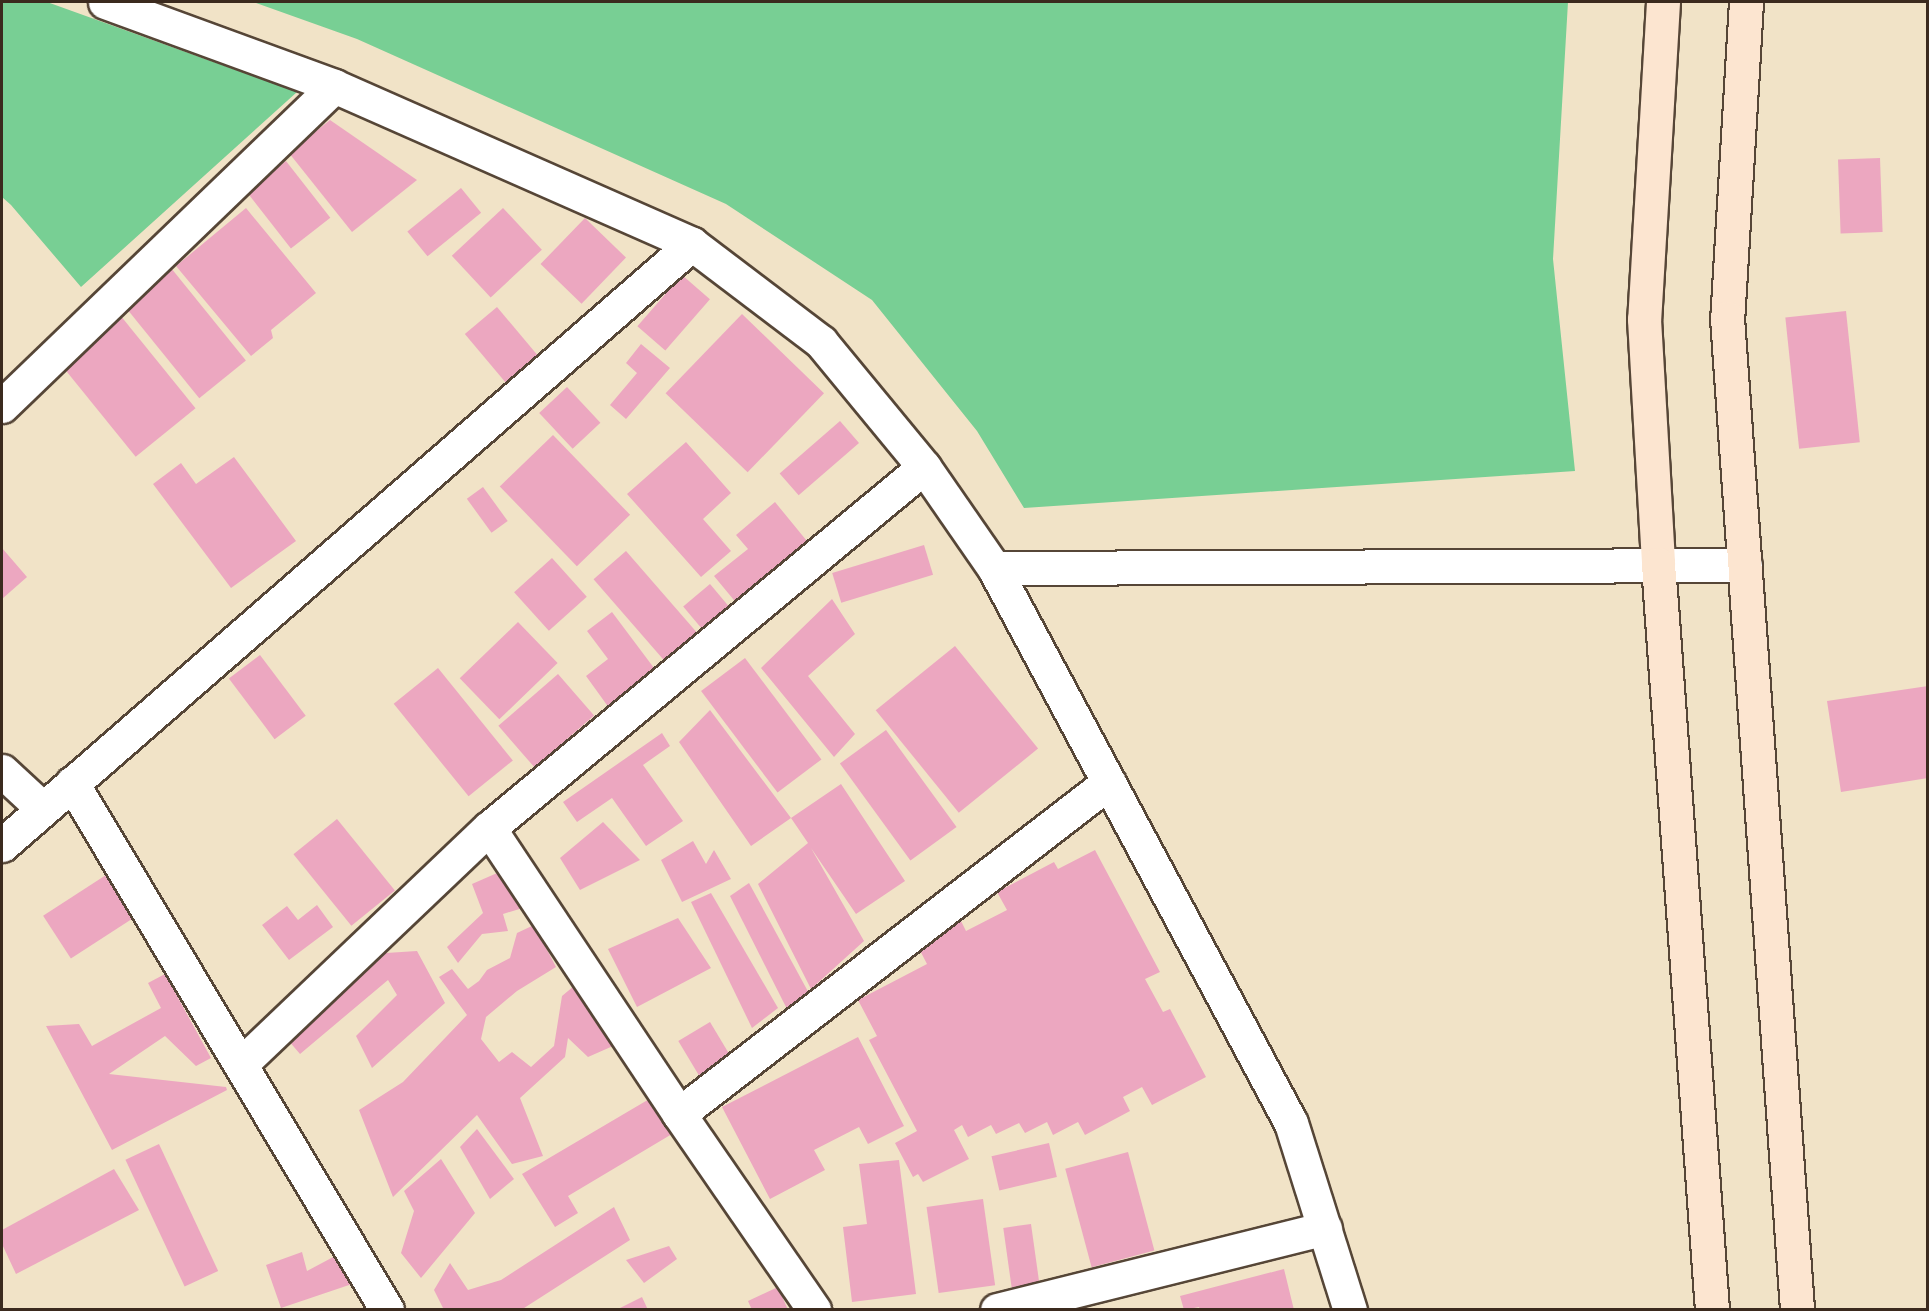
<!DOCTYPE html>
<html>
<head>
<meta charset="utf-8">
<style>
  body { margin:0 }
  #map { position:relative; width:1929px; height:1311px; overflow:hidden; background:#f1e3c7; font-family:Sriracha,sans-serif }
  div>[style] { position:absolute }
  .green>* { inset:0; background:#78cf94 }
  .building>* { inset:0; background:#eca7c0; transform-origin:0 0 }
  .roads { filter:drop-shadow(2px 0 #564637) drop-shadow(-2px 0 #564637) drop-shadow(0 2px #564637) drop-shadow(0 -2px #564637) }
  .minor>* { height:33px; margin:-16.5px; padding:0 16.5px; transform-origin:16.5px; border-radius:16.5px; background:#fff }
  .secondary>* { height:33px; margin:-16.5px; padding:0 16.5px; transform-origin:16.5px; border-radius:16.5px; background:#fce5d0 }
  span { translate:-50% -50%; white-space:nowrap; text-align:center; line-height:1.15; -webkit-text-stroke:5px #fbf7ec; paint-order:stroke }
  .frame { position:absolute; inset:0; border:3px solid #3b2a1e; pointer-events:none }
</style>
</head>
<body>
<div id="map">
  <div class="green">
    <div style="clip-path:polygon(2px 2px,47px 2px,297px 92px,81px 287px,11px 205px,2px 197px)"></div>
    <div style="clip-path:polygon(253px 2px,1568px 2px,1553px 259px,1575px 471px,1024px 508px,977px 431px,872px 300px,726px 204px,357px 39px)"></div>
  </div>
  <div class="building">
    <div style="clip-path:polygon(330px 120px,417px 180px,352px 232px,289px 153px)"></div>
    <div style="left:1880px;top:158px;width:74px;height:42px;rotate:88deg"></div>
    <div style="left:286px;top:161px;width:72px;height:50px;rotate:52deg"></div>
    <div style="left:461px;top:188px;width:32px;height:69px;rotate:51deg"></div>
    <div style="clip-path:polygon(246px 208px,316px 293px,271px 330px,273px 338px,251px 356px,176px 266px)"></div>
    <div style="left:503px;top:208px;width:57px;height:70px;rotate:47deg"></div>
    <div style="left:585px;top:218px;width:57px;height:64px;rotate:44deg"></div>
    <div style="left:171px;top:268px;width:119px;height:60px;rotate:51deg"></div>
    <div style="left:682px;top:275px;width:37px;height:68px;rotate:41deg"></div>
    <div style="left:497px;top:307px;width:69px;height:42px;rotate:50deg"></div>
    <div style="left:1846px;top:311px;width:132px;height:61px;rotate:84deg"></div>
    <div style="left:742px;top:314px;width:114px;height:110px;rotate:44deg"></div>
    <div style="left:120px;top:315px;width:120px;height:77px;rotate:51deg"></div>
    <div style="clip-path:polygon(641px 344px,670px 368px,626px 419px,610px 405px,637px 373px,626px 363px)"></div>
    <div style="left:567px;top:387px;width:49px;height:38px;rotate:47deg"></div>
    <div style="left:840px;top:421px;width:29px;height:80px;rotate:49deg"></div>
    <div style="left:553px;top:435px;width:111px;height:74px;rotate:46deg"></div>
    <div style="clip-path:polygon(686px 442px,731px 493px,703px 519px,731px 551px,701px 577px,627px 494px)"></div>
    <div style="clip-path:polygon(234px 457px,296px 541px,231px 588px,153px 484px,181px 463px,196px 484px)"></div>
    <div style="left:483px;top:487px;width:42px;height:20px;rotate:54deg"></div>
    <div style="clip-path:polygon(775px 502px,811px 546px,738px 605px,714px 576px,748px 549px,736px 535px)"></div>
    <div style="left:924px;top:545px;width:31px;height:96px;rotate:73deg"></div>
    <div style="clip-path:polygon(2px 548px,27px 577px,2px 599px)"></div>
    <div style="left:626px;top:551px;width:112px;height:43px;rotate:49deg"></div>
    <div style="left:552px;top:558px;width:52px;height:51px;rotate:48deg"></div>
    <div style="left:710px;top:584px;width:31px;height:35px;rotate:50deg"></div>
    <div style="clip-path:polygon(832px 599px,855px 634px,808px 676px,855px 734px,834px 757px,761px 668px)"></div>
    <div style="clip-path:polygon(612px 612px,660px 676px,612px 712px,586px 676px,608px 659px,587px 631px)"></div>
    <div style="left:518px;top:622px;width:57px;height:81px;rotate:46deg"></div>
    <div style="left:955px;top:646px;width:132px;height:102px;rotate:51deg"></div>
    <div style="left:260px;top:655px;width:76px;height:39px;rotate:53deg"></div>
    <div style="left:745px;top:658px;width:127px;height:55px;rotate:53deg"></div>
    <div style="left:438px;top:668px;width:119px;height:57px;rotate:51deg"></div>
    <div style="left:558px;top:674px;width:55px;height:79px;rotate:49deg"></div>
    <div style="clip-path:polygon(1928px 686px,1928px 778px,1841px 792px,1827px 701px)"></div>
    <div style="clip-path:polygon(710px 710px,791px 818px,841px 784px,905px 881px,856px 914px,811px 848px,864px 941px,811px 989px,758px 884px,808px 843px,791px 818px,751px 846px,679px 742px)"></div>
    <div style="left:886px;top:730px;width:120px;height:57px;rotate:54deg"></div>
    <div style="clip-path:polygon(662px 733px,670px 746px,643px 765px,683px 821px,646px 846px,612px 798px,577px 822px,563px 802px)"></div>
    <div style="left:337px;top:819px;width:92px;height:56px;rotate:51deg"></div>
    <div style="clip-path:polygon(603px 822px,640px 860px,580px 890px,560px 858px)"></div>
    <div style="clip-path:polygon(693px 841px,706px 864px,714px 850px,731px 879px,682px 902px,661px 860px)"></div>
    <div style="clip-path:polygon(1095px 850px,1160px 972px,1145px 979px,1163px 1012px,1170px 1009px,1206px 1077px,1152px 1105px,1142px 1087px,1123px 1097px,1130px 1111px,1085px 1135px,1078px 1122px,1053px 1135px,1047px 1122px,1025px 1133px,1019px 1123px,996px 1134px,991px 1125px,968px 1137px,962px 1125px,954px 1130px,969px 1159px,923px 1182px,918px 1174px,913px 1177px,895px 1143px,917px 1131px,869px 1040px,877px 1036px,858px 1000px,927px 964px,914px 939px,958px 915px,966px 931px,1007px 910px,997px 892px,1054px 862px,1058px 869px)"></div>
    <div style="clip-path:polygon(504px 870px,526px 907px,503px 914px,508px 931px,482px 934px,458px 963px,447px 947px,483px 913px,472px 884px)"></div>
    <div style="left:106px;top:875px;width:51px;height:75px;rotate:57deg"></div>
    <div style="clip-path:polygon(749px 883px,811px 997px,787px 1009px,730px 896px)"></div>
    <div style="clip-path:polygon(711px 893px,778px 1008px,752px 1028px,691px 902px)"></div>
    <div style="clip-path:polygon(317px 905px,333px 927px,289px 960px,262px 925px,287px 906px,298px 920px)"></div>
    <div style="clip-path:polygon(678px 918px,711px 968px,637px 1007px,608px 949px)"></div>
    <div style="clip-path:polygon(534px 925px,556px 967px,517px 991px,486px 1017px,481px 1039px,499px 1062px,512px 1052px,531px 1067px,554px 1046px,562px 996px,574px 986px,613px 1046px,588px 1057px,568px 1038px,565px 1057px,520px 1098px,543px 1156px,512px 1164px,477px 1115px,393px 1197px,359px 1110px,403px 1082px,467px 1015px,439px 977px,452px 969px,468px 989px,479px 981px,487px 970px,510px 958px,517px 933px)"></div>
    <div style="clip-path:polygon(417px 951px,445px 1003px,372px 1068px,356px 1036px,397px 995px,388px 980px,300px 1054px,288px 1040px,386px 953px)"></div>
    <div style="clip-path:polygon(165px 974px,211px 1058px,196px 1066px,165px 1036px,109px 1074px,226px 1087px,227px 1090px,112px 1150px,46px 1026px,79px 1024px,92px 1046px,161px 1008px,148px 983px)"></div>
    <div style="left:710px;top:1022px;width:44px;height:37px;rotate:59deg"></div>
    <div style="clip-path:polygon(858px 1037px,904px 1126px,868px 1144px,859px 1127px,814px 1150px,825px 1170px,770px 1199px,722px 1107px)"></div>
    <div style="clip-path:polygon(651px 1098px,672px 1134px,568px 1196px,578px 1213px,555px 1227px,522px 1174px)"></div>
    <div style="clip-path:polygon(477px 1129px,514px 1179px,490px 1199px,460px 1147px)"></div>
    <div style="left:1049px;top:1143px;width:35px;height:59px;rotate:77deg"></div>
    <div style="left:159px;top:1144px;width:140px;height:37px;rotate:65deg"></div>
    <div style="left:1128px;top:1152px;width:102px;height:65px;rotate:75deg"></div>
    <div style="clip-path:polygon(441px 1159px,475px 1213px,421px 1278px,401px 1253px,414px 1211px,404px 1191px)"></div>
    <div style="clip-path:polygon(899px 1160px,916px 1294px,852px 1302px,843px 1227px,867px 1224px,859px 1164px)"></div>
    <div style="clip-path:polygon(114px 1169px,139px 1210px,16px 1274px,2px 1244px,2px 1230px)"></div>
    <div style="left:983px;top:1199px;width:87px;height:57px;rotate:82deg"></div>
    <div style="clip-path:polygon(614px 1207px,630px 1240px,521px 1310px,444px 1310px,434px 1290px,450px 1263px,468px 1290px,501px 1280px)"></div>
    <div style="left:1031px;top:1224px;width:60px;height:28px;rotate:82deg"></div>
    <div style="clip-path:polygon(669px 1246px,677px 1259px,644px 1283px,626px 1260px)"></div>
    <div style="clip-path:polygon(302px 1252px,307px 1271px,337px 1255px,352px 1284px,281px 1308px,266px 1265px)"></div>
    <div style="clip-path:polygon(1284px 1269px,1294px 1310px,1200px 1310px,1199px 1307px,1184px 1310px,1180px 1296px)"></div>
    <div style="clip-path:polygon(778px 1287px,788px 1310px,752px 1310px,748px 1301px)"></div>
    <div style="clip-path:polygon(642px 1297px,648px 1310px,616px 1310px)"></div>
  </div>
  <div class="roads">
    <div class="minor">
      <div style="left:105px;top:2px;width:244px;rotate:20.1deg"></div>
      <div style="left:334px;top:86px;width:391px;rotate:23.8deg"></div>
      <div style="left:692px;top:244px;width:162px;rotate:37.2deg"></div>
      <div style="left:821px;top:342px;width:162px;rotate:50.5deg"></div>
      <div style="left:924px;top:467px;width:123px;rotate:55.3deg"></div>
      <div style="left:994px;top:568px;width:629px;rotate:61.85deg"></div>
      <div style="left:1291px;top:1123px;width:196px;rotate:72.5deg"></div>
      <div style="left:2px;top:406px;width:461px;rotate:-43.9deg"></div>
      <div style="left:994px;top:568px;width:751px;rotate:-0.23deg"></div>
      <div style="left:2px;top:771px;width:54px;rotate:42.8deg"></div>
      <div style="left:72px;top:783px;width:614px;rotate:59.13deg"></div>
      <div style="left:489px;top:828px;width:343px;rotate:56.4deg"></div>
      <div style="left:679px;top:1114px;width:238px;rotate:55.4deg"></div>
      <div style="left:2px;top:845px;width:915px;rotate:-41.06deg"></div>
      <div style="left:241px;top:1064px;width:342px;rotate:-43.6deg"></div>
      <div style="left:489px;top:828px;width:565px;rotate:-39.69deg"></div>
      <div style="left:679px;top:1114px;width:543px;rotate:-37.67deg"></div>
      <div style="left:997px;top:1310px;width:338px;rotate:-14deg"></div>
    </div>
    <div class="secondary">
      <div style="left:1663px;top:2px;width:318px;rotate:93.4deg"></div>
      <div style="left:1644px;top:319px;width:245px;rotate:86.7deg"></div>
      <div style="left:1658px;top:564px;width:748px;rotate:85.86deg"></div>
      <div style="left:1746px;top:2px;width:317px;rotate:93.4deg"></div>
      <div style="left:1727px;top:318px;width:994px;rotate:85.96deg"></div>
    </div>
  </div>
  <div class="frame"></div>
</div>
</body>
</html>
